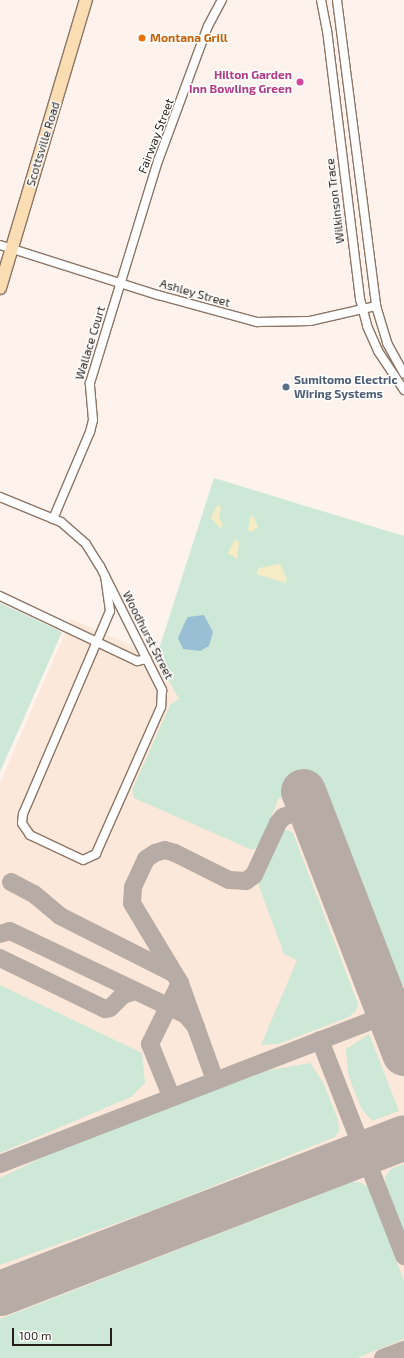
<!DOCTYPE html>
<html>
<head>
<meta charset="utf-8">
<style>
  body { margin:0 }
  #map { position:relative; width:404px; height:1358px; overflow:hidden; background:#fdf3ec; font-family:"Exo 2",sans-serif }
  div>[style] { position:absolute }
  .built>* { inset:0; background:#fce8da }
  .green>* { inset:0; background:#cde8d6 }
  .sand>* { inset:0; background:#f5ecc6 }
  .water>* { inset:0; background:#98bfd4 }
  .taxiway>* { height:18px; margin:-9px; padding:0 9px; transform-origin:9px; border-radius:9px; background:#b6aca5 }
  .runway>* { height:45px; margin:-22.5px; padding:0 22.5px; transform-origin:22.5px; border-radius:22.5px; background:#b6aca5 }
  .roads { filter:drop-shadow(1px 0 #8c7565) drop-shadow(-1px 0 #8c7565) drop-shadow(0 1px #8c7565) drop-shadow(0 -1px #8c7565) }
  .minor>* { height:8px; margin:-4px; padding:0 4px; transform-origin:4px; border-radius:4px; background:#fff }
  .primary>* { height:12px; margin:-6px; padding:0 6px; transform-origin:6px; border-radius:6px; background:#faddb3 }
  .dots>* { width:11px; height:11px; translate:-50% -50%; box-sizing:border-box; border:2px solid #fff; border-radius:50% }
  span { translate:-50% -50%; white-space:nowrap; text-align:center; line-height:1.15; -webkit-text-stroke:3px #fff; paint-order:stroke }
  .food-label { font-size:12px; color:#c56008; font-weight:700 }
  .left { translate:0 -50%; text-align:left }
  .hotel-label { font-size:12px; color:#b23c85; font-weight:700 }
  .right { translate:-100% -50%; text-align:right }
  .street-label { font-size:12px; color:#261d16 }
  .service-label { font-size:12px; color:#4e5e75; font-weight:700 }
  .scale { position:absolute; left:12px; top:1328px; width:100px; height:18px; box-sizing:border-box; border:2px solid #261d16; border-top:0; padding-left:5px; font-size:12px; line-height:14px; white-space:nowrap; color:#261d16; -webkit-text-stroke:3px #fff; paint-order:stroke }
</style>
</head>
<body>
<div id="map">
  <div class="built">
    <div style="clip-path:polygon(71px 619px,404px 765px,404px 1358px,0 1358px,0 783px)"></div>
  </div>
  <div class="green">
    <div style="clip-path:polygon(214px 478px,404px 536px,404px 986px,401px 983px,323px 782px,279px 798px,259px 846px,252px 850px,134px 798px,132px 790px,170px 705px,179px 699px,156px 658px)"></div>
    <div style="clip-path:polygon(0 603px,62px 632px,0 772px)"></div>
    <div style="clip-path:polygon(282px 830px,288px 830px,293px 833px,358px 1004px,356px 1011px,349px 1017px,278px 1044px,261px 1045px,297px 960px,284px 954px,257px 881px)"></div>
    <div style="clip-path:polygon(0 985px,142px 1053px,145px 1083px,131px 1097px,0 1153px)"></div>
    <div style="clip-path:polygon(369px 1034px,399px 1111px,372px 1121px,362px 1109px,354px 1091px,348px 1073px,346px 1049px)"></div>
    <div style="clip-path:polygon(310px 1063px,323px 1082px,338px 1120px,339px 1131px,335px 1137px,156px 1209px,0 1265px,0 1178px,76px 1141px,157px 1110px,270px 1070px)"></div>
    <div style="clip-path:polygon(404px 1164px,404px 1237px,386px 1189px,385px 1177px,391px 1169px)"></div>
    <div style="clip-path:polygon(352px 1182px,359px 1182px,369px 1187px,404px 1281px,404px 1339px,357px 1358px,0 1358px,0 1319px)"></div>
  </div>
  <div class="sand">
    <div style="clip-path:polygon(217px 505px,221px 507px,219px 517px,223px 525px,220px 528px,211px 518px)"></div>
    <div style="clip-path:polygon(253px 515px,258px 527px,251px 532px,248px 530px,250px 518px)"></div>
    <div style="clip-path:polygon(235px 539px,239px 542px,237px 559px,228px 553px)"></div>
    <div style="clip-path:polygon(280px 564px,287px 579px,285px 583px,256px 574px,259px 568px)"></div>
  </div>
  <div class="water">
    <div style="clip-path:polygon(204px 615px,213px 632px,209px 646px,200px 651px,183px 649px,178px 638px,186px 620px,188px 617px)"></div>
  </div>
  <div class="taxiway">
    <div style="left:11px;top:882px;width:26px;rotate:28deg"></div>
    <div style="left:34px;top:894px;width:34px;rotate:40deg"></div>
    <div style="left:60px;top:916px;width:127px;rotate:26.8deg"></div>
    <div style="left:0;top:934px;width:10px;rotate:-17deg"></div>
    <div style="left:10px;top:931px;width:195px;rotate:25.5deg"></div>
    <div style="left:186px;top:1015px;width:16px;rotate:50deg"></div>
    <div style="left:0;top:958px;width:117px;rotate:25.9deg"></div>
    <div style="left:105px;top:1009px;width:5px;rotate:-11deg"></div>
    <div style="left:110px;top:1008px;width:18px;rotate:-45deg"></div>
    <div style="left:123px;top:995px;width:13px;rotate:-18deg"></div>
    <div style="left:180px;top:983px;width:103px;rotate:70.2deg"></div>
    <div style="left:320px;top:1040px;width:232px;rotate:68.7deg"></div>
    <div style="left:171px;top:1096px;width:56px;rotate:-112deg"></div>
    <div style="left:150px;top:1044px;width:68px;rotate:-63.8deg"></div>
    <div style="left:180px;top:983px;width:93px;rotate:-121deg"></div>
    <div style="left:132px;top:903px;width:16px;rotate:-86deg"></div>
    <div style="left:133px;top:887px;width:31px;rotate:-65deg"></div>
    <div style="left:146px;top:859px;width:11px;rotate:-34deg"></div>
    <div style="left:155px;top:853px;width:10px;rotate:-17deg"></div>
    <div style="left:165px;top:850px;width:10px;rotate:17deg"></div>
    <div style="left:175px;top:853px;width:60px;rotate:26.6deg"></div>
    <div style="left:229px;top:880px;width:17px;rotate:3deg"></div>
    <div style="left:246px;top:881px;width:10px;rotate:-37deg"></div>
    <div style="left:254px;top:875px;width:57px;rotate:-65.2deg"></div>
    <div style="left:278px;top:823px;width:8px;rotate:-50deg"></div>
    <div style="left:283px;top:817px;width:12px;rotate:-20deg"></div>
    <div style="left:294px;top:813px;width:9px;rotate:6deg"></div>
    <div style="left:303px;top:814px;width:8px;rotate:30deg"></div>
    <div style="left:310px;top:818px;width:14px;rotate:56deg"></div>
    <div style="left:0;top:1164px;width:433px;rotate:-21.1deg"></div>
    <div style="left:383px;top:1358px;width:22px;rotate:-21deg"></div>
  </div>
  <div class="runway">
    <div style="left:303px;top:791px;width:281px;rotate:68.9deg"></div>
    <div style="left:0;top:1293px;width:433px;rotate:-21.1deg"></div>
  </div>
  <div class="roads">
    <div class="minor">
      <div style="left:321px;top:0;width:31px;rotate:79deg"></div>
      <div style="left:327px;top:30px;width:271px;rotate:83deg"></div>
      <div style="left:360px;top:299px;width:28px;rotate:75deg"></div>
      <div style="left:367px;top:326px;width:27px;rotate:66deg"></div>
      <div style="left:378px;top:351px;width:47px;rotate:56.3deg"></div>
      <div style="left:337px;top:0;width:308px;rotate:82.7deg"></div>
      <div style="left:376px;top:306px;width:39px;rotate:73deg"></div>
      <div style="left:387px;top:343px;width:35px;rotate:61deg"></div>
      <div style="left:0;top:245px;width:166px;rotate:17.6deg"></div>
      <div style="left:158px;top:295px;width:103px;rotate:15.3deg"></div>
      <div style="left:257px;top:322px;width:53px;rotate:-1.1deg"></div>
      <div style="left:310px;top:321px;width:68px;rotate:-12.8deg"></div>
      <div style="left:0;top:497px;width:66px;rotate:22.3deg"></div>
      <div style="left:61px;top:522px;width:33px;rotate:41deg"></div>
      <div style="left:86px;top:544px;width:26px;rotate:58deg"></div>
      <div style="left:100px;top:566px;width:139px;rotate:63.4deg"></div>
      <div style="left:162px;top:690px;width:17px;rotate:93deg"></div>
      <div style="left:161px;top:707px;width:161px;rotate:113.9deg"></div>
      <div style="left:96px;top:854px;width:14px;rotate:155deg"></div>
      <div style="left:83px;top:860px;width:59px;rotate:-154.7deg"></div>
      <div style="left:30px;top:835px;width:14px;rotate:-124deg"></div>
      <div style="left:22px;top:823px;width:9px;rotate:-84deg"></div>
      <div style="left:23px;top:814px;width:221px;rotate:-66.8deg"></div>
      <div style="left:110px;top:611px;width:35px;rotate:-98deg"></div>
      <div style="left:53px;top:519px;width:95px;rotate:-67deg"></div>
      <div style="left:90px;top:432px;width:12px;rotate:-76deg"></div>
      <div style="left:93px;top:420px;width:37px;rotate:-95deg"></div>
      <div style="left:90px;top:383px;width:232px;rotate:-73deg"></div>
      <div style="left:158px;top:161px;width:144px;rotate:-69.7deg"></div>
      <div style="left:208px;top:26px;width:30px;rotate:-62deg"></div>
      <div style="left:0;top:596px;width:152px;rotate:25.4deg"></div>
      <div style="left:137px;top:661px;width:10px;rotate:-11deg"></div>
    </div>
    <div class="primary">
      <div style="left:0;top:288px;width:301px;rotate:-73.4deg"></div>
    </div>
  </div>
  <div class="dots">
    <div style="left:142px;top:38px;background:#e8710a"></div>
    <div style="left:300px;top:82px;background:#d1479c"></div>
    <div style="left:286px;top:387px;background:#5c6f8a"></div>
  </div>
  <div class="food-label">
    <span class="left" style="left:150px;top:38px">Montana Grill</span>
  </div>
  <div class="hotel-label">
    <span class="right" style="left:292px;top:82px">Hilton Garden<br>Inn Bowling Green</span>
  </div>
  <div class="street-label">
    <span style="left:156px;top:136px;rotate:-69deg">Fairway Street</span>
    <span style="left:43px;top:144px;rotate:-73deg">Scottsville Road</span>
    <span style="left:335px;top:201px;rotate:-97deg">Wilkinson Trace</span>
    <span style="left:195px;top:293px;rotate:16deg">Ashley Street</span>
    <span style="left:90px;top:343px;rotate:-73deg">Wallace Court</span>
    <span style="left:148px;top:635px;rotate:63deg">Woodhurst Street</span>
  </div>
  <div class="service-label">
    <span class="left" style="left:294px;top:387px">Sumitomo Electric<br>Wiring Systems</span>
  </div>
  <div class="scale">100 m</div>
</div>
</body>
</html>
